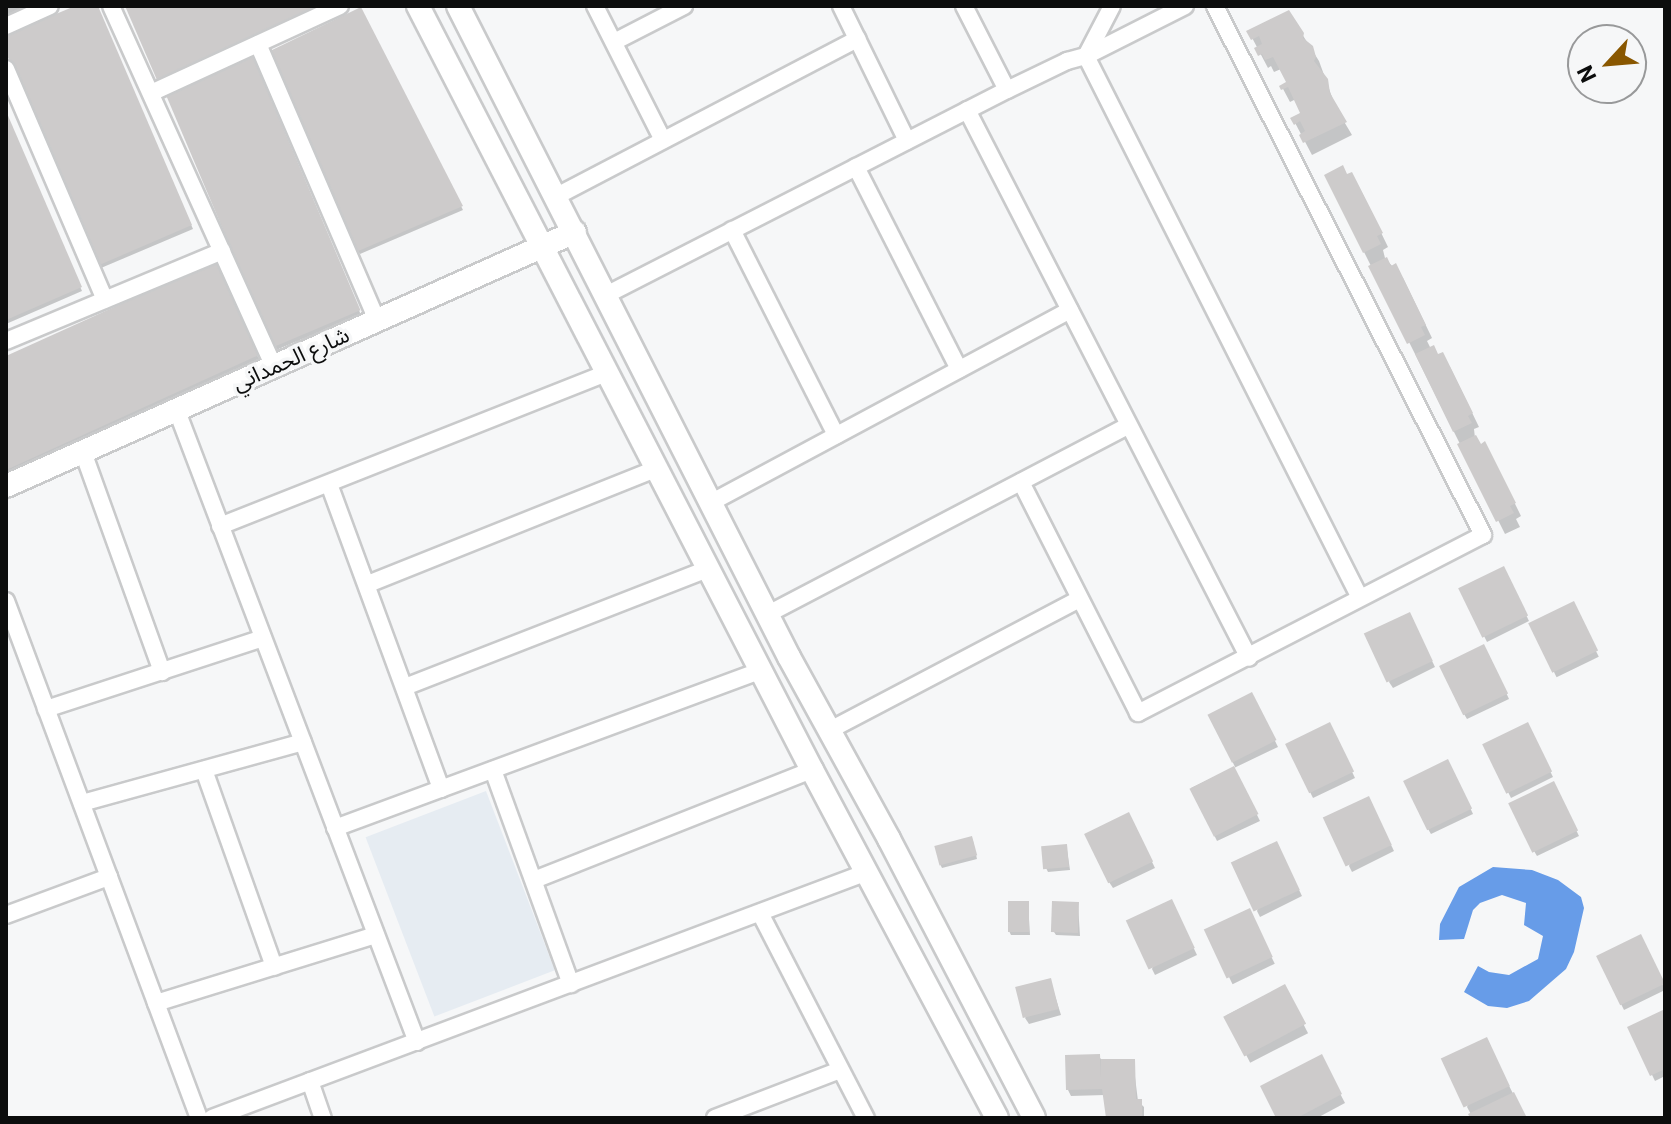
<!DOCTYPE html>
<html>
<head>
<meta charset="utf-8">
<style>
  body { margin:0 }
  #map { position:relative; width:1671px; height:1124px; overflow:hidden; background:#f6f7f8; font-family:Roboto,"Noto Sans Arabic",sans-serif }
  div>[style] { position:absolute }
  .built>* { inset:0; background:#e6ecf2; transform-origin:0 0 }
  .water>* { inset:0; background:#679ce8 }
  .shadow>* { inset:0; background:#0003; transform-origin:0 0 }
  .building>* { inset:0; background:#cdcbcb; transform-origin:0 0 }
  .roads { filter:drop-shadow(2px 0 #c9cacb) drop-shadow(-2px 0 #c9cacb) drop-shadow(0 2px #c9cacb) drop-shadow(0 -2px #c9cacb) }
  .street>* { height:16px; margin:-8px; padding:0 8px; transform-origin:8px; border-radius:8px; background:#fff }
  .secondary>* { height:22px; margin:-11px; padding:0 11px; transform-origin:11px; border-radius:11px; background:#fff }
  span { translate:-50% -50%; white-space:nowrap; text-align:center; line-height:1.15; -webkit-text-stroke:7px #f6f7f8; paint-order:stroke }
  .street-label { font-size:22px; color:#0c0d0d }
  .frame { position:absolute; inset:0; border:8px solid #0c0d0d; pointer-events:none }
  .north { position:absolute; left:1567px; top:24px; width:80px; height:80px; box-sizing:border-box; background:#f6f7f8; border:2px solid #98999a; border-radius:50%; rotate:244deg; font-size:22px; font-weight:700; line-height:32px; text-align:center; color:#0c0d0d }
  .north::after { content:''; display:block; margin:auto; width:28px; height:36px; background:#895700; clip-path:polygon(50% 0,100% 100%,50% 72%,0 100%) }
</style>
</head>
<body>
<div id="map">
  <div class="built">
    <div style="left:486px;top:791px;width:192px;height:129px;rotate:69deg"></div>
  </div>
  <div class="water">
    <div style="clip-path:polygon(1493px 867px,1532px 870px,1558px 880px,1581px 897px,1584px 908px,1574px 952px,1566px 969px,1529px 1001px,1507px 1008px,1488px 1006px,1464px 992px,1478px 966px,1489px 972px,1509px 975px,1538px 959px,1543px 936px,1524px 925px,1526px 903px,1502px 895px,1480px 903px,1473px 910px,1464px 939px,1439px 940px,1440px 924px,1459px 887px)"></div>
  </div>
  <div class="shadow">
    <div style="clip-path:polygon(6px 6px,32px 6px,6px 17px)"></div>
    <div style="clip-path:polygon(80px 6px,97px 6px,193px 229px,101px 268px,6px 48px,6px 38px)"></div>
    <div style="clip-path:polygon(127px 6px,334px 6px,161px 82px)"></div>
    <div style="clip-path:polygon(361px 10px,463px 210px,360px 254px,358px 251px)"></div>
    <div style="clip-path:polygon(1249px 32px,1302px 34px,1319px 61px,1336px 108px,1352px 135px,1312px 155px,1293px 119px,1303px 114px,1296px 99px,1290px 102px,1282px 87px,1289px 83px,1281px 69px,1274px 72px,1271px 66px,1268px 68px)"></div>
    <div style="left:254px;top:63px;width:273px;height:91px;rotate:67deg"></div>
    <div style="clip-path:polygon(6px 114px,82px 291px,6px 324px)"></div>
    <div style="clip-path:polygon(1347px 177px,1359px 187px,1388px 247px,1383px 250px,1385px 258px,1403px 278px,1432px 338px,1427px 341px,1431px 349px,1450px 367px,1479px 427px,1474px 429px,1475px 438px,1492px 457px,1521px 516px,1516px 519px,1520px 527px,1505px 534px,1364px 252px)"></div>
    <div style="clip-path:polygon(215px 264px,259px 359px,6px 474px,6px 358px)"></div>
    <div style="clip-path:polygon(1506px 574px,1529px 621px,1487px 642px,1484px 636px)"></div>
    <div style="left:1576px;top:610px;width:52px;height:47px;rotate:64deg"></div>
    <div style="clip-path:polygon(1412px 620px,1435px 667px,1393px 688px,1389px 682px)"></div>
    <div style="clip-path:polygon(1487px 652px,1509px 699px,1467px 719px,1464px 714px)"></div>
    <div style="clip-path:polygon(1255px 700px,1278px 747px,1234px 768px,1260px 821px,1217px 841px,1191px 788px,1235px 767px,1210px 715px)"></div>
    <div style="clip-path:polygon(1530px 730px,1553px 777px,1511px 798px,1508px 792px)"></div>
    <div style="clip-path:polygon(1333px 731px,1355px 778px,1313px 798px,1287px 745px)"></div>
    <div style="clip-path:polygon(1451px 767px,1473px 814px,1431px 834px,1428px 829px)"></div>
    <div style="clip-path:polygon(1556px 789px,1579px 836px,1537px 856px,1534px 851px)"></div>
    <div style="clip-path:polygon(1371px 804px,1394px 851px,1352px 872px,1349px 866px)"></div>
    <div style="clip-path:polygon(1132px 821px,1155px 868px,1113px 888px,1109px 882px)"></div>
    <div style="clip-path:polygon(973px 841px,977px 859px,942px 868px,940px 864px)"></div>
    <div style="clip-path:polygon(1279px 849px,1302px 896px,1260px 917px,1257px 911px)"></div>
    <div style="clip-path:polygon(1067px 850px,1070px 870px,1048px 872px,1046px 868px)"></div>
    <div style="clip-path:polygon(1028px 903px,1030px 935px,1011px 935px,1009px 931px)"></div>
    <div style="clip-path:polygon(1078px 904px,1080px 936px,1056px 935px,1054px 932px)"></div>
    <div style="clip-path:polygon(1174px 907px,1197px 955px,1155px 975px,1152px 969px)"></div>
    <div style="left:1252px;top:917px;width:52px;height:47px;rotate:64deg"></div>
    <div style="clip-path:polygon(1644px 942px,1665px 990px,1624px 1010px,1621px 1004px)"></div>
    <div style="clip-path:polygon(1050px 980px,1061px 1015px,1029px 1024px,1025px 1018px)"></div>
    <div style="left:1284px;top:986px;width:53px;height:65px;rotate:63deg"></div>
    <div style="clip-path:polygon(1665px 1011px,1665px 1076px,1655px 1081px,1629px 1028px)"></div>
    <div style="clip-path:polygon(1489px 1045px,1525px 1118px,1473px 1118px,1467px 1107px)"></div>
    <div style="clip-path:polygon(1099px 1056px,1102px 1061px,1133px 1061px,1138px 1101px,1144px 1107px,1144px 1118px,1107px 1118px,1105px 1095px,1071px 1096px,1068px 1090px)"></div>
    <div style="clip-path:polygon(1321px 1057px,1345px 1103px,1317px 1118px,1279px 1118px)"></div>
  </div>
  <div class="building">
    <div style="clip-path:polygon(75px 6px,98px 6px,192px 225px,97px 266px,6px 53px,6px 35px)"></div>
    <div style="clip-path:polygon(125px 6px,326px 6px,157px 80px)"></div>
    <div style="clip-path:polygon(361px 7px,463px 206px,356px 252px,270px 51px)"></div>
    <div style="clip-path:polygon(1289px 10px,1304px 33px,1303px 38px,1313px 46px,1316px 57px,1314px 61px,1328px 79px,1330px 93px,1347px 122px,1303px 143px,1299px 135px,1305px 131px,1300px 121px,1294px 125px,1290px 118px,1300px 113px,1288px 87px,1281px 90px,1279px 86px,1286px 82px,1273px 57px,1265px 60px,1262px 54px,1258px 56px,1254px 48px,1262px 44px,1259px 36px,1251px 40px,1246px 31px)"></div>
    <div style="left:253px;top:57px;width:275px;height:95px;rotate:67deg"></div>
    <div style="clip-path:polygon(6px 111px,82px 287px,6px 320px)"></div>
    <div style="clip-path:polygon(1343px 165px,1347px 174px,1352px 172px,1383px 233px,1377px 236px,1381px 244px,1363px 253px,1324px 175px)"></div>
    <div style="clip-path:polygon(1387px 257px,1391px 266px,1396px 263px,1426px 325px,1421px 327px,1425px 335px,1407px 344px,1368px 266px)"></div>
    <div style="clip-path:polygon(216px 261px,259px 355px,6px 470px,6px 356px)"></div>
    <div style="clip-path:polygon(1434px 345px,1438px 354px,1443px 352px,1473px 413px,1468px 416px,1472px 423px,1453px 432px,1415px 354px)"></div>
    <div style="clip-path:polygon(1476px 435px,1481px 444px,1485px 441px,1516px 503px,1510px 506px,1514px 513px,1496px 522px,1457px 444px)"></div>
    <div style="left:1504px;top:566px;width:55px;height:51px;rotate:64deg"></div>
    <div style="left:1574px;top:601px;width:55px;height:51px;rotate:64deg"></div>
    <div style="left:1410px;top:612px;width:54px;height:51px;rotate:65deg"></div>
    <div style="left:1484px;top:644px;width:55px;height:50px;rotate:64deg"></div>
    <div style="left:1252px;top:692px;width:54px;height:50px;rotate:63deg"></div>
    <div style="left:1330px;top:722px;width:55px;height:50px;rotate:64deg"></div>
    <div style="left:1528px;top:722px;width:55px;height:51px;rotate:64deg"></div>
    <div style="left:1448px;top:759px;width:55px;height:50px;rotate:64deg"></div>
    <div style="left:1234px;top:766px;width:54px;height:50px;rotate:63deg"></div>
    <div style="left:1554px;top:781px;width:55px;height:51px;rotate:64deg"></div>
    <div style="left:1369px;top:796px;width:54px;height:51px;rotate:65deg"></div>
    <div style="left:1129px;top:812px;width:55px;height:50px;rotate:64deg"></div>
    <div style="left:972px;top:836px;width:20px;height:39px;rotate:75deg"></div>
    <div style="left:1277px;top:841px;width:54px;height:51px;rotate:65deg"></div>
    <div style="left:1067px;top:844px;width:23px;height:26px;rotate:85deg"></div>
    <div style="left:1172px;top:899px;width:54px;height:51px;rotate:65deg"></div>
    <div style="left:1008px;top:901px;width:21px;height:31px"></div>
    <div style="left:1052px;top:901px;width:27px;height:31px;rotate:2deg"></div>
    <div style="left:1250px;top:908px;width:54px;height:51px;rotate:65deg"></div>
    <div style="left:1641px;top:934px;width:55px;height:50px;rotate:64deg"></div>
    <div style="left:1051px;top:978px;width:32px;height:37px;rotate:76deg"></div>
    <div style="left:1285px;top:984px;width:45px;height:70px;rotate:62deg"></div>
    <div style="clip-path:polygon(1665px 1009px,1665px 1069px,1650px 1076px,1627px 1027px)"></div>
    <div style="left:1487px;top:1037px;width:54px;height:51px;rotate:65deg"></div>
    <div style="clip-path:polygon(1100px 1054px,1101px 1079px,1101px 1059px,1135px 1059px,1136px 1099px,1142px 1099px,1142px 1118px,1106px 1118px,1102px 1089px,1066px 1090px,1065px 1055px)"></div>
    <div style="clip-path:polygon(1322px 1054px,1342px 1094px,1297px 1118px,1276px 1118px,1260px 1086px)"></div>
    <div style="clip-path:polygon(1514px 1092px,1527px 1118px,1470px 1118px,1468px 1114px)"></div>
  </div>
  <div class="roads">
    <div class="street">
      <div style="left:111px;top:6px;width:396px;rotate:65.7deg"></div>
      <div style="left:595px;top:6px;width:150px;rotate:63.1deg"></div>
      <div style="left:841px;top:6px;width:150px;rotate:63.9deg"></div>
      <div style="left:964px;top:6px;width:94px;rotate:62.9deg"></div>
      <div style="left:1185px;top:6px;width:111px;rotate:153.2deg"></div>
      <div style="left:1086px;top:56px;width:605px;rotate:63.18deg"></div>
      <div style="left:6px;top:26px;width:48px;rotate:-24.4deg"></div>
      <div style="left:614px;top:42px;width:79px;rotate:-27.2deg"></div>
      <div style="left:258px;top:44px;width:301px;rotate:66.7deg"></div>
      <div style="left:6px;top:69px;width:251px;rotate:66.8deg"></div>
      <div style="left:151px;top:93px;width:208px;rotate:-24.7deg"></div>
      <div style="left:967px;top:110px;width:616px;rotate:62.77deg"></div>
      <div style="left:856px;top:167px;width:227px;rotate:63deg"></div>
      <div style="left:557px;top:196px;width:339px;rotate:-27.6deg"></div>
      <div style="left:732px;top:230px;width:230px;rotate:63.1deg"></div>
      <div style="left:608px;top:294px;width:448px;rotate:-27.1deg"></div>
      <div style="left:1007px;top:90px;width:67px;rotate:-25.8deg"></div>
      <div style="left:1067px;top:61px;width:20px;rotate:-15deg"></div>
      <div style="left:1086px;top:56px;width:56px;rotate:-62.5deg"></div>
      <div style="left:6px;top:341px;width:234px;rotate:-22.6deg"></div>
      <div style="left:177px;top:411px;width:675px;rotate:69.18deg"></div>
      <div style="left:83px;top:452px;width:234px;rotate:70.2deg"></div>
      <div style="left:1021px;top:482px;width:259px;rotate:63.1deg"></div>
      <div style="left:1138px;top:713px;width:388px;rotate:-27.3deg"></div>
      <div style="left:1483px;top:535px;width:593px;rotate:-116.87deg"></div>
      <div style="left:329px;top:484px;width:325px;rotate:69.8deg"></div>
      <div style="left:712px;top:502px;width:406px;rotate:-28.2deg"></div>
      <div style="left:220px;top:526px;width:416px;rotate:-21.6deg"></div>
      <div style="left:368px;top:584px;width:310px;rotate:-21.8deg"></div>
      <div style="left:6px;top:601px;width:552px;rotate:69.53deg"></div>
      <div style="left:768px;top:614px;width:407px;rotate:-27.6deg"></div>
      <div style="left:405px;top:687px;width:325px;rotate:-21.3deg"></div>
      <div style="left:46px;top:709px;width:228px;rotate:-18.1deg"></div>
      <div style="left:830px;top:730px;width:282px;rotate:-27.7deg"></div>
      <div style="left:204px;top:770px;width:209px;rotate:70.4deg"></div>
      <div style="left:493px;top:770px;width:228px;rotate:70deg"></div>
      <div style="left:82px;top:803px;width:229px;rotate:-15.4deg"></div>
      <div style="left:335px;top:828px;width:454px;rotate:-20.3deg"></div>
      <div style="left:534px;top:880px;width:299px;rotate:-21.6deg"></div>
      <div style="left:760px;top:913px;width:231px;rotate:62.7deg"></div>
      <div style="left:6px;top:915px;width:110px;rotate:-20.3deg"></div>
      <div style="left:156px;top:1003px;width:230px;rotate:-17.2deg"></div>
      <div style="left:310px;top:1081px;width:39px;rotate:71deg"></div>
      <div style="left:212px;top:1118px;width:700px;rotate:-20.58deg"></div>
      <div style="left:715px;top:1118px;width:134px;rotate:-21deg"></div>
    </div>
    <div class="secondary">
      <div style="left:418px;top:6px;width:860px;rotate:62.72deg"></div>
      <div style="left:812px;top:770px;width:394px;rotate:62deg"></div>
      <div style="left:458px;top:6px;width:730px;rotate:63.05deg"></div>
      <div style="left:789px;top:657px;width:208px;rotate:61.2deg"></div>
      <div style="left:889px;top:839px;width:314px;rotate:62.5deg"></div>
      <div style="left:6px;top:486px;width:623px;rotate:-24.06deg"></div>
    </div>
  </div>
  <div class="street-label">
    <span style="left:291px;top:359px;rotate:-24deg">شارع الحمداني</span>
  </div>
  <div class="frame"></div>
  <div class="north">N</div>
</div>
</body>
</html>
